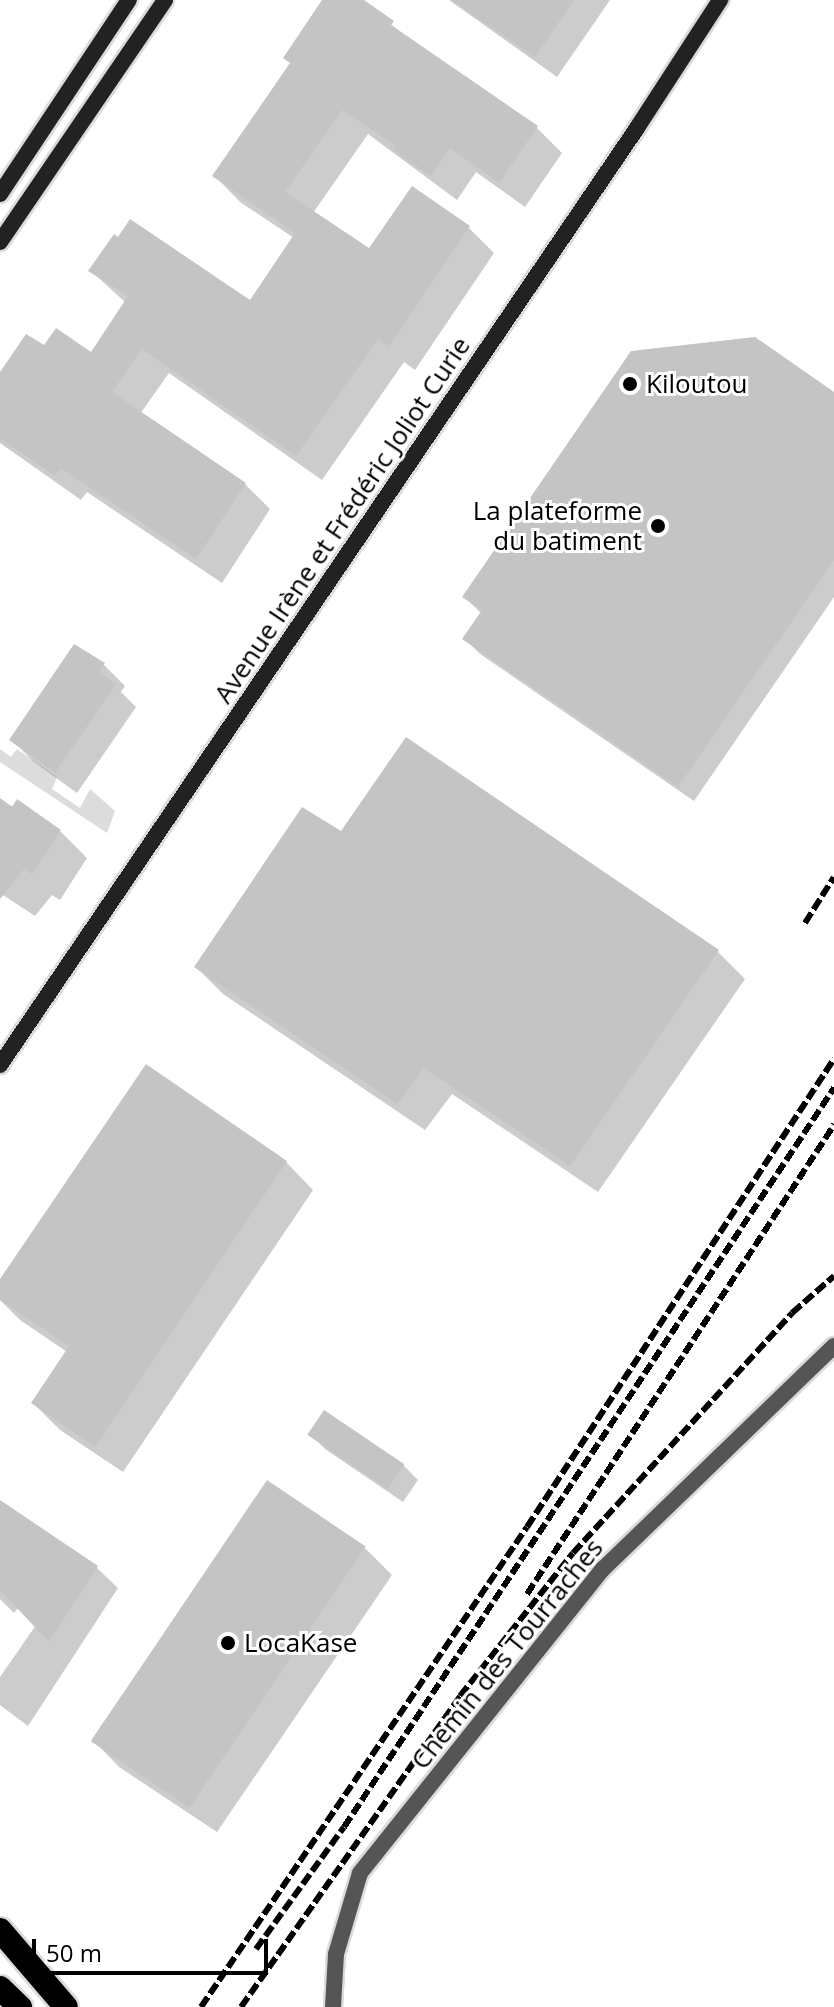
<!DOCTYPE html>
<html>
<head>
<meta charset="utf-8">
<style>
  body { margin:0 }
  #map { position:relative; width:834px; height:2007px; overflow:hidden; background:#fff; font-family:"Open Sans",sans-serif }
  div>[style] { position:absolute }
  .green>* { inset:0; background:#dcdcdc }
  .shadow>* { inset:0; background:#0003 }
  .building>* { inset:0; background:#c4c4c4; transform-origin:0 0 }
  .roads { filter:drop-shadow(2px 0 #dbdbdb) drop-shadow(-2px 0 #dbdbdb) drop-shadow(0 2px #dbdbdb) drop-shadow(0 -2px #dbdbdb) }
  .street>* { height:16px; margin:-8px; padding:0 8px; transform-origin:8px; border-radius:8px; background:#555 }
  .secondary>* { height:16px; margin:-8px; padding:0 8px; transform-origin:8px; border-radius:8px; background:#222 }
  .highway>* { height:24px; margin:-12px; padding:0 12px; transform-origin:12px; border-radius:12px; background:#000 }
  .rail>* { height:6px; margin-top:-3px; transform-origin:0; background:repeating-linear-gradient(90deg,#000 0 12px,transparent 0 16px) }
  .dots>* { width:22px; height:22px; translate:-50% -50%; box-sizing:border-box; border:4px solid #fff; border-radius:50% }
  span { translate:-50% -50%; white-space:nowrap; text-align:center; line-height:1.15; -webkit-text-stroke:6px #fff; paint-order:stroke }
  .poi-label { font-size:26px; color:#000 }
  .left { translate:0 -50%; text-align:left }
  .right { translate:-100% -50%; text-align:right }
  .street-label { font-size:26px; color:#000 }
  .scale { position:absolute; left:32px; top:1939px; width:236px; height:36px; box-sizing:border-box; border:4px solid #000; border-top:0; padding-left:10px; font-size:24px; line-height:28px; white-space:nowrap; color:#000; -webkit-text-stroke:6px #fff; paint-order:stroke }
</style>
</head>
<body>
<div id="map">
  <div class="green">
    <div style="clip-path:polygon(0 749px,11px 757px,17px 749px,57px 777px,52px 789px,80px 808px,90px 789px,115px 811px,107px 833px,0 762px)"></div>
  </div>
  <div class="shadow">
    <div style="clip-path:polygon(324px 0,361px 0,410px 40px,537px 128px,562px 153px,525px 207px,476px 172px,457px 200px,368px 134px,313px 213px,369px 250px,413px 189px,469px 228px,494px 253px,415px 370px,404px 362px,322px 480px,169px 373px,140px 414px,245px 484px,270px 509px,222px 583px,87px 492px,81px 500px,0 443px,0 375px,45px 348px,92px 355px,126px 303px,91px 271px,250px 302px,294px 238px,240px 202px,215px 176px,292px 64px)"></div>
    <div style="clip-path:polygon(449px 0,610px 0,557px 77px)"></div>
    <div style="clip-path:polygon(834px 394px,834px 597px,694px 801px,480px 654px,465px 639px,482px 614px,464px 597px)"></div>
    <div style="clip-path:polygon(103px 664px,125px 686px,121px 692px,136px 707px,77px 793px,33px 761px,12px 740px)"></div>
    <div style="clip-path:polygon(0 800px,60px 831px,87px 858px,60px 900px,52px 895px,35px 916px,0 893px)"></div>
    <div style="clip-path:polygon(342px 834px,718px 952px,745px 979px,598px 1192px,452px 1094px,425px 1130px,223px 994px,196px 967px)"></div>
    <div style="clip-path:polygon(147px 1067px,286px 1162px,313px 1190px,123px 1472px,60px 1430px,33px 1403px,67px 1352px,20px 1320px,0 1300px,0 1283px)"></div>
    <div style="clip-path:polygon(324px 1413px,403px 1465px,418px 1480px,403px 1502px,325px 1449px,310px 1434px)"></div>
    <div style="clip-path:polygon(268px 1483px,365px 1548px,392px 1575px,217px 1832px,119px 1767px,92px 1739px)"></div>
    <div style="clip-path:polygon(0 1502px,97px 1568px,118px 1588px,28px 1726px,0 1705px,0 1677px,36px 1625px,19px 1607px,14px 1613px,0 1599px)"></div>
  </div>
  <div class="building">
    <div style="clip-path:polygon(322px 0,364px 0,394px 21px,391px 25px,538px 126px,499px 183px,450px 148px,431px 176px,393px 150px,396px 146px,342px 110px,285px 192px,369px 248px,412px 186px,470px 226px,389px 346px,378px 339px,296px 456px,142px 349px,112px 392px,246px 483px,196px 559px,61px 468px,55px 476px,0 438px,0 372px,26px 334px,44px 345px,56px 328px,91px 352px,128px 296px,88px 271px,114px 234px,118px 237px,130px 219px,250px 300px,295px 233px,212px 176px,290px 63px,283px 58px)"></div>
    <div style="clip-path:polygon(451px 0,574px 0,535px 57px)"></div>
    <div style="clip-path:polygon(755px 337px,834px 392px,834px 560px,678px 787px,462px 639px,482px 610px,462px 597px,631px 351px)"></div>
    <div style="clip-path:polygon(74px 644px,105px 663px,99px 672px,116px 684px,55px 773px,9px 740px)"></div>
    <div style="clip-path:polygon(406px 737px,719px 950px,570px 1166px,424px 1068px,397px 1104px,194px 967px,302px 807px,341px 831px)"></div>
    <div style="clip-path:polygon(0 798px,12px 807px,17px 799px,61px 830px,32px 874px,24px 869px,0 899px)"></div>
    <div style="clip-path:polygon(146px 1064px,287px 1161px,95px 1447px,31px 1403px,69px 1346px,0 1300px,0 1279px)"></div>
    <div style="left:324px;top:1410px;width:97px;height:30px;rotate:34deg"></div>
    <div style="left:267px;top:1480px;width:119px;height:315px;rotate:34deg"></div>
    <div style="clip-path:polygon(0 1500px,98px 1566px,49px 1642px,0 1590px)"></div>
  </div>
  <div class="roads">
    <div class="street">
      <div style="left:333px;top:2007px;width:53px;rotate:-86.8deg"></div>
      <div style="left:336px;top:1954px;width:84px;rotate:-73.5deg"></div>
      <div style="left:360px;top:1873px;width:389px;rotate:-51.4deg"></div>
      <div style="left:603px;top:1569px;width:321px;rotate:-44deg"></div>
    </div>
    <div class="secondary">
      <div style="left:0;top:194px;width:233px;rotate:-56.4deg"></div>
      <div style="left:0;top:242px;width:293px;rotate:-55.7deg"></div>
      <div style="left:0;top:1065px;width:1133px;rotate:-55.79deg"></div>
      <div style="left:637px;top:128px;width:153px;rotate:-57deg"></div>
    </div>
    <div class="highway">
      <div style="left:0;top:1930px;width:101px;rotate:49.4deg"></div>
      <div style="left:0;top:1988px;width:28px;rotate:44deg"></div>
    </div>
  </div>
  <div class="rail">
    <div style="left:805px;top:923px;width:54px;rotate:-57.8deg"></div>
    <div style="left:527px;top:1594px;width:561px;rotate:-56.79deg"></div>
    <div style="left:256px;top:1949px;width:150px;rotate:-54.2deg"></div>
    <div style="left:344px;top:1827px;width:887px;rotate:-56.45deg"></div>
    <div style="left:201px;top:2007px;width:580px;rotate:-55.82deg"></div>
    <div style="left:527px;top:1527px;width:560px;rotate:-56.74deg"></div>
    <div style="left:241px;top:2007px;width:380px;rotate:-54.8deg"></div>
    <div style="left:460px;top:1696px;width:182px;rotate:-51.7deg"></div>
    <div style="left:573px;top:1553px;width:325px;rotate:-47.6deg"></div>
    <div style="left:792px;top:1313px;width:56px;rotate:-41.4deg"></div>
  </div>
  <div class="dots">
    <div style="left:630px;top:384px;background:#000"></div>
    <div style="left:658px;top:526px;background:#000"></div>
    <div style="left:228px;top:1643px;background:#000"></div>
  </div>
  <div class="poi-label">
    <span class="left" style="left:646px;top:384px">Kiloutou</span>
    <span class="right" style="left:642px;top:526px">La plateforme<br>du batiment</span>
    <span class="left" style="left:244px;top:1643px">LocaKase</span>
  </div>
  <div class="street-label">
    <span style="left:342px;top:520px;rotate:-56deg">Avenue Irène et Frédéric Joliot Curie</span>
    <span style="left:507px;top:1654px;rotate:-51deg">Chemin des Tourraches</span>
  </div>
  <div class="scale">50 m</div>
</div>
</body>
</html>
